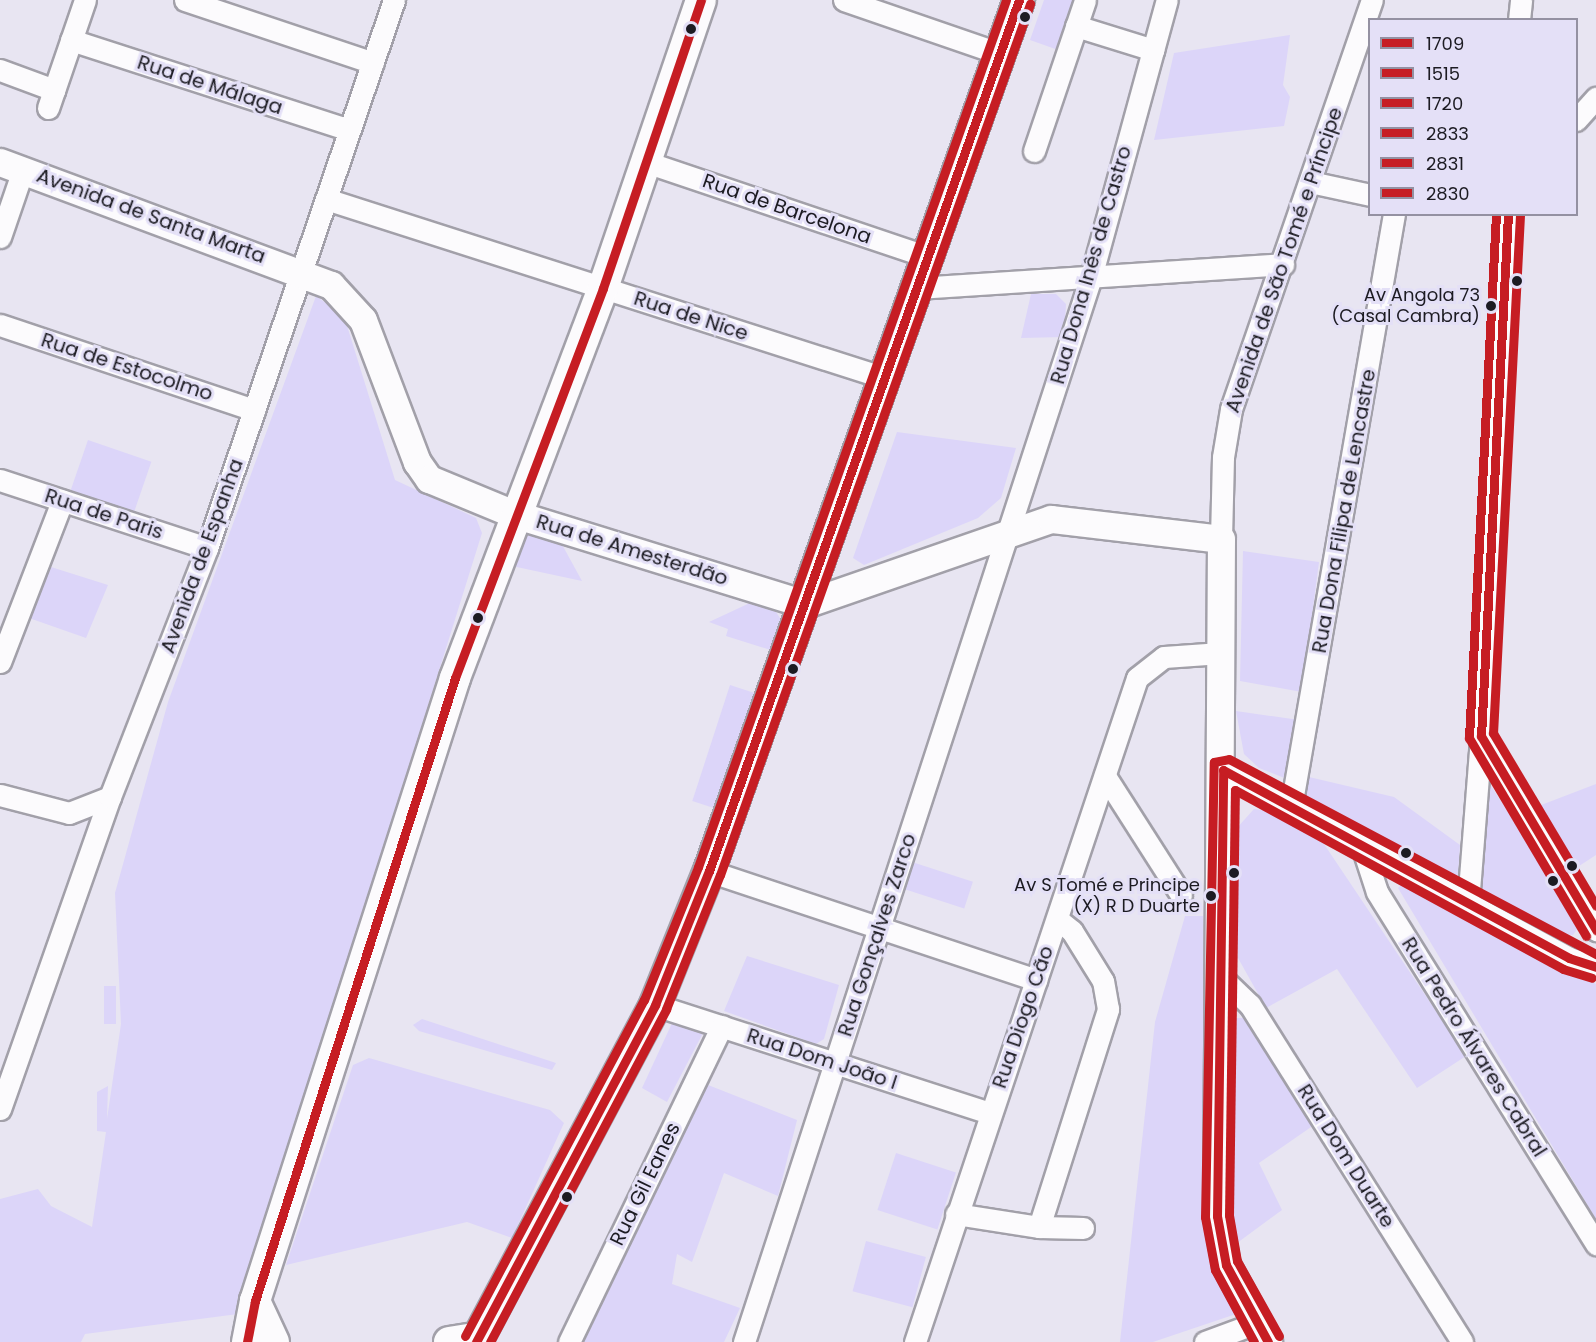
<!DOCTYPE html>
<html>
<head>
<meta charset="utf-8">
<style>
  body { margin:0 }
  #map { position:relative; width:1596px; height:1342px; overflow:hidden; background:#e8e5f2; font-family:Poppins,sans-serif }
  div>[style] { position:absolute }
  .green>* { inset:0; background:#dcd5f9; transform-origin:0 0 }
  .roads { filter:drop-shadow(2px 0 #a2a0a9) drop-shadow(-2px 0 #a2a0a9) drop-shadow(0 2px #a2a0a9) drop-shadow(0 -2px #a2a0a9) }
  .minor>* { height:21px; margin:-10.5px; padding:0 10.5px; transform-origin:10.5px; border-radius:10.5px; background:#fcfbfd }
  .tertiary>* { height:27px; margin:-13.5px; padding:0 13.5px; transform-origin:13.5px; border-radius:13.5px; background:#fcfbfd }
  .secondary>* { height:30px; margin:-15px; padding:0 15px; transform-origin:15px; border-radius:15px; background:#fcfbfd }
  .bus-1>* { height:9px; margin:-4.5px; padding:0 4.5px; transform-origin:4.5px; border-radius:4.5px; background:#c61d23 }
  .bus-2>* { height:9px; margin:-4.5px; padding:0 4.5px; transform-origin:4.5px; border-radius:4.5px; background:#c61d23 }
  .bus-3>* { height:9px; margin:-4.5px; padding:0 4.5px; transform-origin:4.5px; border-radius:4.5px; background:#c61d23 }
  .bus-4>* { height:9px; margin:-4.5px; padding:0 4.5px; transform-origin:4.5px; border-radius:4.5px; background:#c61d23 }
  .bus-5>* { height:9px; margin:-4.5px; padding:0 4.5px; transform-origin:4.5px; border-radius:4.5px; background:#c61d23 }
  .bus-6>* { height:9px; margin:-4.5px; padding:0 4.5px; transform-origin:4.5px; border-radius:4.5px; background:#c61d23 }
  .dots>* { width:16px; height:16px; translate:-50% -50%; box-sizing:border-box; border:3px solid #e4e0f7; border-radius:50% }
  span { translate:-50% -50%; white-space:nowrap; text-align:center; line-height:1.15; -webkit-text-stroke:6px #e4e0f7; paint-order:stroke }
  .bus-label { font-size:18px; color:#1c1b22 }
  .right { translate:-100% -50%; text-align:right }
  .street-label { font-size:20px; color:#1c1b22 }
  .legend { position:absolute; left:1368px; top:18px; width:210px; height:198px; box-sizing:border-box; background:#e4e0f7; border:2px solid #9491a2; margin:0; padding:8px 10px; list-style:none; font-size:18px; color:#1c1b22 }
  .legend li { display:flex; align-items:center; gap:12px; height:30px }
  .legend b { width:30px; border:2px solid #9491a2 }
</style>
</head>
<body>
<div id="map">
  <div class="green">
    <div style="clip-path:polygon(1044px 0,1079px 0,1061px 51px,1030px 40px)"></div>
    <div style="clip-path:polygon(1290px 35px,1283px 85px,1290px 97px,1284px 126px,1154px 140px,1174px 53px)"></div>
    <div style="clip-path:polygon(1031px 294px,1056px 294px,1066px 304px,1064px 337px,1021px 338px)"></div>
    <div style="clip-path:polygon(316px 296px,344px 316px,395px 480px,476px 518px,482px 533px,238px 1314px,85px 1334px,81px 1342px,0 1342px,0 1199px,38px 1189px,51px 1206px,92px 1227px,106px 1132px,97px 1131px,97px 1092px,108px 1086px,107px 1119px,121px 1024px,115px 893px,168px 702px)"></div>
    <div style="clip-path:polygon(897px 432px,1016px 448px,1001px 498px,978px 518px,864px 565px,853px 558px)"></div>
    <div style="left:88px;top:440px;width:67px;height:54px;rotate:19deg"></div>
    <div style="clip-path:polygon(533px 532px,559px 539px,582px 581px,512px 566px,523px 536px)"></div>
    <div style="clip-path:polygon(1243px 551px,1319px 562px,1302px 692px,1240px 681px)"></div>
    <div style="clip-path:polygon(51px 567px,108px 585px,86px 638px,29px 618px)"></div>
    <div style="clip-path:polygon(752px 602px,776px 612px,782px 621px,774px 651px,726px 636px,728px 629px,709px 622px)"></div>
    <div style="left:730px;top:685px;width:29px;height:122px;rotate:18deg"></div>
    <div style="clip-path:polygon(1236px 711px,1299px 720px,1287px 779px,1259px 768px,1244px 754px)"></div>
    <div style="clip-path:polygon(1309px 777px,1394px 797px,1460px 845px,1458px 877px,1304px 795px)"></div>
    <div style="clip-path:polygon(1486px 778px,1580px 925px,1573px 935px,1560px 934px,1474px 886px)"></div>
    <div style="clip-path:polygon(1596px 784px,1596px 855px,1576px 868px,1536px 807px)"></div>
    <div style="clip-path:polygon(1254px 809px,1270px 811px,1324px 844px,1466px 1056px,1417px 1088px,1337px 969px,1266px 1008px,1238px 958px,1236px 829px)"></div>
    <div style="left:912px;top:862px;width:64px;height:28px;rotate:18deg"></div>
    <div style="clip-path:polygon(1405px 881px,1596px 984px,1596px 1219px,1398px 888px)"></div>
    <div style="clip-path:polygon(1185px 916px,1203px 916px,1204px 1221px,1209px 1248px,1239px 1313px,1153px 1342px,1120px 1342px,1155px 1022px)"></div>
    <div style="clip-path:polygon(747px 956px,839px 985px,824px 1039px,816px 1044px,724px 1011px)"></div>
    <div style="left:116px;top:986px;width:38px;height:12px;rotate:90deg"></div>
    <div style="clip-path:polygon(1234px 1018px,1246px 1018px,1314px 1125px,1259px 1163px,1282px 1210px,1233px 1246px)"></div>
    <div style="clip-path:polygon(422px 1019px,556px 1063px,552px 1070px,419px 1031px,413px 1025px)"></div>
    <div style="clip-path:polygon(673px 1021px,703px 1033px,667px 1102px,642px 1088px)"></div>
    <div style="clip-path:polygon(369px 1058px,550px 1110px,564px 1123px,512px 1238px,467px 1222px,286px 1265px,353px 1065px)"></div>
    <div style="clip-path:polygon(703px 1083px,797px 1120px,778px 1196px,724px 1173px,692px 1262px,677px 1254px,672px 1284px,740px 1308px,724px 1342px,581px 1342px)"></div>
    <div style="left:896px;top:1153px;width:63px;height:60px;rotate:18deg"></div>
    <div style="left:866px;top:1241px;width:62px;height:52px;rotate:15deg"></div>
  </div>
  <div class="roads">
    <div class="minor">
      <div style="left:185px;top:0;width:198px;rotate:18.5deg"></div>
      <div style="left:844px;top:0;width:166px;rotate:19deg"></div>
      <div style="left:1519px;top:20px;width:20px;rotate:-84deg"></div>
      <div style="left:1076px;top:26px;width:81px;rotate:17.3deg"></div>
      <div style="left:71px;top:40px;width:292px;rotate:17.9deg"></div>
      <div style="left:0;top:70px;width:58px;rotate:20.3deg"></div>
      <div style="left:48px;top:108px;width:114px;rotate:-71.1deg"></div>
      <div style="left:1576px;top:120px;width:30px;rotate:-48deg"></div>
      <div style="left:1034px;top:151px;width:159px;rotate:-71.3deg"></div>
      <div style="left:646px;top:162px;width:299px;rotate:18.6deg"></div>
      <div style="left:1310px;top:182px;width:61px;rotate:12.2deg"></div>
      <div style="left:326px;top:199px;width:587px;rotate:17.76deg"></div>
      <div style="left:1508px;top:214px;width:523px;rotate:92.96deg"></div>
      <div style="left:1481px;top:736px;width:226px;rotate:59.3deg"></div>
      <div style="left:0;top:237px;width:71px;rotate:-71.1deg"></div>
      <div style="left:916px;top:288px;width:368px;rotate:-3.7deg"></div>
      <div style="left:0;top:325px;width:268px;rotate:18.5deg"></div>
      <div style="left:0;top:480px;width:218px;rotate:18.2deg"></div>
      <div style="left:1221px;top:539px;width:82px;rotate:-88.6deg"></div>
      <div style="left:1223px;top:457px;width:49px;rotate:-80.5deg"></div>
      <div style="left:1231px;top:409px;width:433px;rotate:-71deg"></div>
      <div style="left:0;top:662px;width:173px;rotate:-68.9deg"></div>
      <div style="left:1223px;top:770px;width:394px;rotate:28.5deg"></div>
      <div style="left:1569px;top:958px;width:28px;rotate:18deg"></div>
      <div style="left:1105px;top:776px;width:141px;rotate:57.4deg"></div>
      <div style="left:0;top:795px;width:71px;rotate:14.6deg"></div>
      <div style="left:69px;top:813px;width:44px;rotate:-21.3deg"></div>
      <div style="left:1291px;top:807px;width:602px;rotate:-80.15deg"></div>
      <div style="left:1362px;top:846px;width:48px;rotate:71.9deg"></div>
      <div style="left:1377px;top:892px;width:415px;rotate:58.1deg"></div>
      <div style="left:709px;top:871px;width:345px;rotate:18.4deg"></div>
      <div style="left:1468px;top:903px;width:168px;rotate:-85.5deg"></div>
      <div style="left:1221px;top:977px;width:40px;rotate:44deg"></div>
      <div style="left:1250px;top:1005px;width:398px;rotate:57.8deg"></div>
      <div style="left:655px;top:1005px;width:351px;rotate:17.9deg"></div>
      <div style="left:0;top:1109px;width:331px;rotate:-70.6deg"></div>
      <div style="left:110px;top:797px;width:267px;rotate:-68.7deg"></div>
      <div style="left:207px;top:548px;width:579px;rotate:-71.16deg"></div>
      <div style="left:956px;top:1214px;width:84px;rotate:8.9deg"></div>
      <div style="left:1039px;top:1227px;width:229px;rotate:-72.4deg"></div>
      <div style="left:1108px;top:1009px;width:28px;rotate:-100deg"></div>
      <div style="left:1103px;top:981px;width:59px;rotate:-121.8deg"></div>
      <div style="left:1072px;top:931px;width:19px;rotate:-141deg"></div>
      <div style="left:1039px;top:1227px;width:44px;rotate:1.3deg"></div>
      <div style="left:569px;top:1342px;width:351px;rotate:-64.2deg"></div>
      <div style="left:744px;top:1342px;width:1120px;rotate:-71.95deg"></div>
      <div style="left:1091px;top:277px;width:287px;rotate:-74.7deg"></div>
      <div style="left:915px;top:1342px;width:700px;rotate:-71.51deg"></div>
      <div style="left:1137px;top:678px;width:34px;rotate:-38deg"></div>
      <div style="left:1164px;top:657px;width:57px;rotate:-4deg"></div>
      <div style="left:1205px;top:1342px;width:54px;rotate:-20.4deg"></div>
    </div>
    <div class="tertiary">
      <div style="left:0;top:162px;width:353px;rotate:20.4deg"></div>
      <div style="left:331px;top:285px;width:47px;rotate:47.6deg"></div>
      <div style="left:363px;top:320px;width:152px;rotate:69.2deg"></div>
      <div style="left:417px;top:462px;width:21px;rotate:55deg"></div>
      <div style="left:429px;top:479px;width:92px;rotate:22.4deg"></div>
      <div style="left:514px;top:514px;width:305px;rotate:17.2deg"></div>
      <div style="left:805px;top:604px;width:260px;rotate:-19.1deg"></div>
      <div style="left:1051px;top:519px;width:171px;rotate:6.7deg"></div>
      <div style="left:1221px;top:539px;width:677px;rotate:90.34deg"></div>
      <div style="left:1217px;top:1216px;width:50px;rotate:79.6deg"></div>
      <div style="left:1226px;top:1265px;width:88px;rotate:61.4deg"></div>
    </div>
    <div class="secondary">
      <div style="left:255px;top:1301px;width:45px;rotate:65.1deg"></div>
      <div style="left:247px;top:1342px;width:42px;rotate:-79deg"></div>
      <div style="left:255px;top:1301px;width:654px;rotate:-72.2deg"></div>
      <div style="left:455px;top:678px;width:417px;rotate:-69.2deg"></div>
      <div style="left:603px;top:288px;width:304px;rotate:-71.2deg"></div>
      <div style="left:449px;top:1342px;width:30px;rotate:-9deg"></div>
      <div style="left:476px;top:1342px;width:382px;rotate:-62deg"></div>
      <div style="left:655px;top:1005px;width:144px;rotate:-68.1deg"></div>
      <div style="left:709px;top:871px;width:925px;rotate:-70.41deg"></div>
    </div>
  </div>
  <div class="bus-1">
    <div style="left:247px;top:1342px;width:42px;rotate:-79deg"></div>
    <div style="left:255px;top:1301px;width:654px;rotate:-72.2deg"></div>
    <div style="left:455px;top:678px;width:417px;rotate:-69.2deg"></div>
    <div style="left:603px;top:288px;width:304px;rotate:-71.2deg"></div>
    <div style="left:476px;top:1342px;width:382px;rotate:-62deg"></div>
    <div style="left:655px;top:1005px;width:144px;rotate:-68.1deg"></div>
    <div style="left:709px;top:871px;width:925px;rotate:-70.41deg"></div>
  </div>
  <div class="bus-2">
    <div style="left:490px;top:1342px;width:377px;rotate:-62.1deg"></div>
    <div style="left:666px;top:1009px;width:144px;rotate:-68.1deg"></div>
    <div style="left:720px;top:875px;width:925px;rotate:-70.41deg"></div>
  </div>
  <div class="bus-3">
    <div style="left:465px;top:1336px;width:381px;rotate:-62deg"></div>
    <div style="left:644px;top:1000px;width:144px;rotate:-67.9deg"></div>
    <div style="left:698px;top:867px;width:920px;rotate:-70.44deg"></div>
  </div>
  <div class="bus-4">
    <div style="left:1508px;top:214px;width:523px;rotate:92.96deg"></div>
    <div style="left:1481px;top:736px;width:226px;rotate:59.3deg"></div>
    <div style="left:1268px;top:1342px;width:88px;rotate:-118.6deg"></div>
    <div style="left:1226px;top:1265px;width:50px;rotate:-100.4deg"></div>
    <div style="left:1217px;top:1216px;width:446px;rotate:-89.2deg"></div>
    <div style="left:1223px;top:770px;width:394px;rotate:28.5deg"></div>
    <div style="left:1569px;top:958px;width:28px;rotate:18deg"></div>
  </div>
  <div class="bus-5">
    <div style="left:1496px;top:214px;width:525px;rotate:92.95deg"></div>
    <div style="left:1469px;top:738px;width:230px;rotate:59.4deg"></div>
    <div style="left:1279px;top:1336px;width:86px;rotate:-119.2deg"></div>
    <div style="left:1237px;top:1261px;width:47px;rotate:-99.9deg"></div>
    <div style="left:1229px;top:1215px;width:425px;rotate:-89.2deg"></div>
    <div style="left:1235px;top:790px;width:374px;rotate:28.6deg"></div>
    <div style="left:1563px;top:969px;width:30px;rotate:17deg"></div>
  </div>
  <div class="bus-6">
    <div style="left:1520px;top:215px;width:519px;rotate:92.98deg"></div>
    <div style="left:1493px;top:733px;width:201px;rotate:59.2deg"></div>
    <div style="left:1254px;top:1342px;width:82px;rotate:-118.4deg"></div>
    <div style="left:1215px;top:1270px;width:54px;rotate:-100.7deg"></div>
    <div style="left:1205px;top:1217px;width:455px;rotate:-88.9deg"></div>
    <div style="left:1214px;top:762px;width:15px;rotate:-11deg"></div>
    <div style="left:1229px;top:759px;width:416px;rotate:28deg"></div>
  </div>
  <div class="dots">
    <div style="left:1025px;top:17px;background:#1c1b22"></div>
    <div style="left:691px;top:29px;background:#1c1b22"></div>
    <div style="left:1517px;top:281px;background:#1c1b22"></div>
    <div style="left:1491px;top:306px;background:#1c1b22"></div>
    <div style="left:478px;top:618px;background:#1c1b22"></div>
    <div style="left:793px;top:669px;background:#1c1b22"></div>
    <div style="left:1406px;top:853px;background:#1c1b22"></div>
    <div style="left:1572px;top:866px;background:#1c1b22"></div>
    <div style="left:1234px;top:873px;background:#1c1b22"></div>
    <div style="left:1553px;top:881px;background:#1c1b22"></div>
    <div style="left:1211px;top:896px;background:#1c1b22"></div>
    <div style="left:567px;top:1197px;background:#1c1b22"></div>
  </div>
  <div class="bus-label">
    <span class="right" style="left:1480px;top:306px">Av Angola 73<br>(Casal Cambra)</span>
    <span class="right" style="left:1200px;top:896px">Av S Tomé e Principe<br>(X) R D Duarte</span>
  </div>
  <div class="street-label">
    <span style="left:210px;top:85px;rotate:18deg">Rua de Málaga</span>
    <span style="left:787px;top:209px;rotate:19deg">Rua de Barcelona</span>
    <span style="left:151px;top:216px;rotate:20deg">Avenida de Santa Marta</span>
    <span style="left:1284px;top:260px;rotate:-71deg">Avenida de São Tomé e Príncipe</span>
    <span style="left:1091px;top:265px;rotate:-74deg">Rua Dona Inês de Castro</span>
    <span style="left:691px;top:316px;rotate:18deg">Rua de Nice</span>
    <span style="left:127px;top:367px;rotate:18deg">Rua de Estocolmo</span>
    <span style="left:1344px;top:511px;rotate:-80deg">Rua Dona Filipa de Lencastre</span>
    <span style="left:104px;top:514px;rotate:18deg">Rua de Paris</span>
    <span style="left:632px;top:550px;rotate:17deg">Rua de Amesterdão</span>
    <span style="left:202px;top:556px;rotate:-70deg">Avenida de Espanha</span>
    <span style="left:877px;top:935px;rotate:-72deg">Rua Gonçalves Zarco</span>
    <span style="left:1023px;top:1017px;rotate:-71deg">Rua Diogo Cão</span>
    <span style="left:1474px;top:1047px;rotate:58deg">Rua Pedro Álvares Cabral</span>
    <span style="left:822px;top:1059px;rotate:18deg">Rua Dom João I</span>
    <span style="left:1346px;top:1156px;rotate:58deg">Rua Dom Duarte</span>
    <span style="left:645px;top:1184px;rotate:-64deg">Rua Gil Eanes</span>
  </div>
  <ul class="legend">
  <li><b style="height:8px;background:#c61d23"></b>1709</li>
  <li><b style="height:8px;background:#c61d23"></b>1515</li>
  <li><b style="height:8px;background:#c61d23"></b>1720</li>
  <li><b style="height:8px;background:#c61d23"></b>2833</li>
  <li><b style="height:8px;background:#c61d23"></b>2831</li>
  <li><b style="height:8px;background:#c61d23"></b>2830</li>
  </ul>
</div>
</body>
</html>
